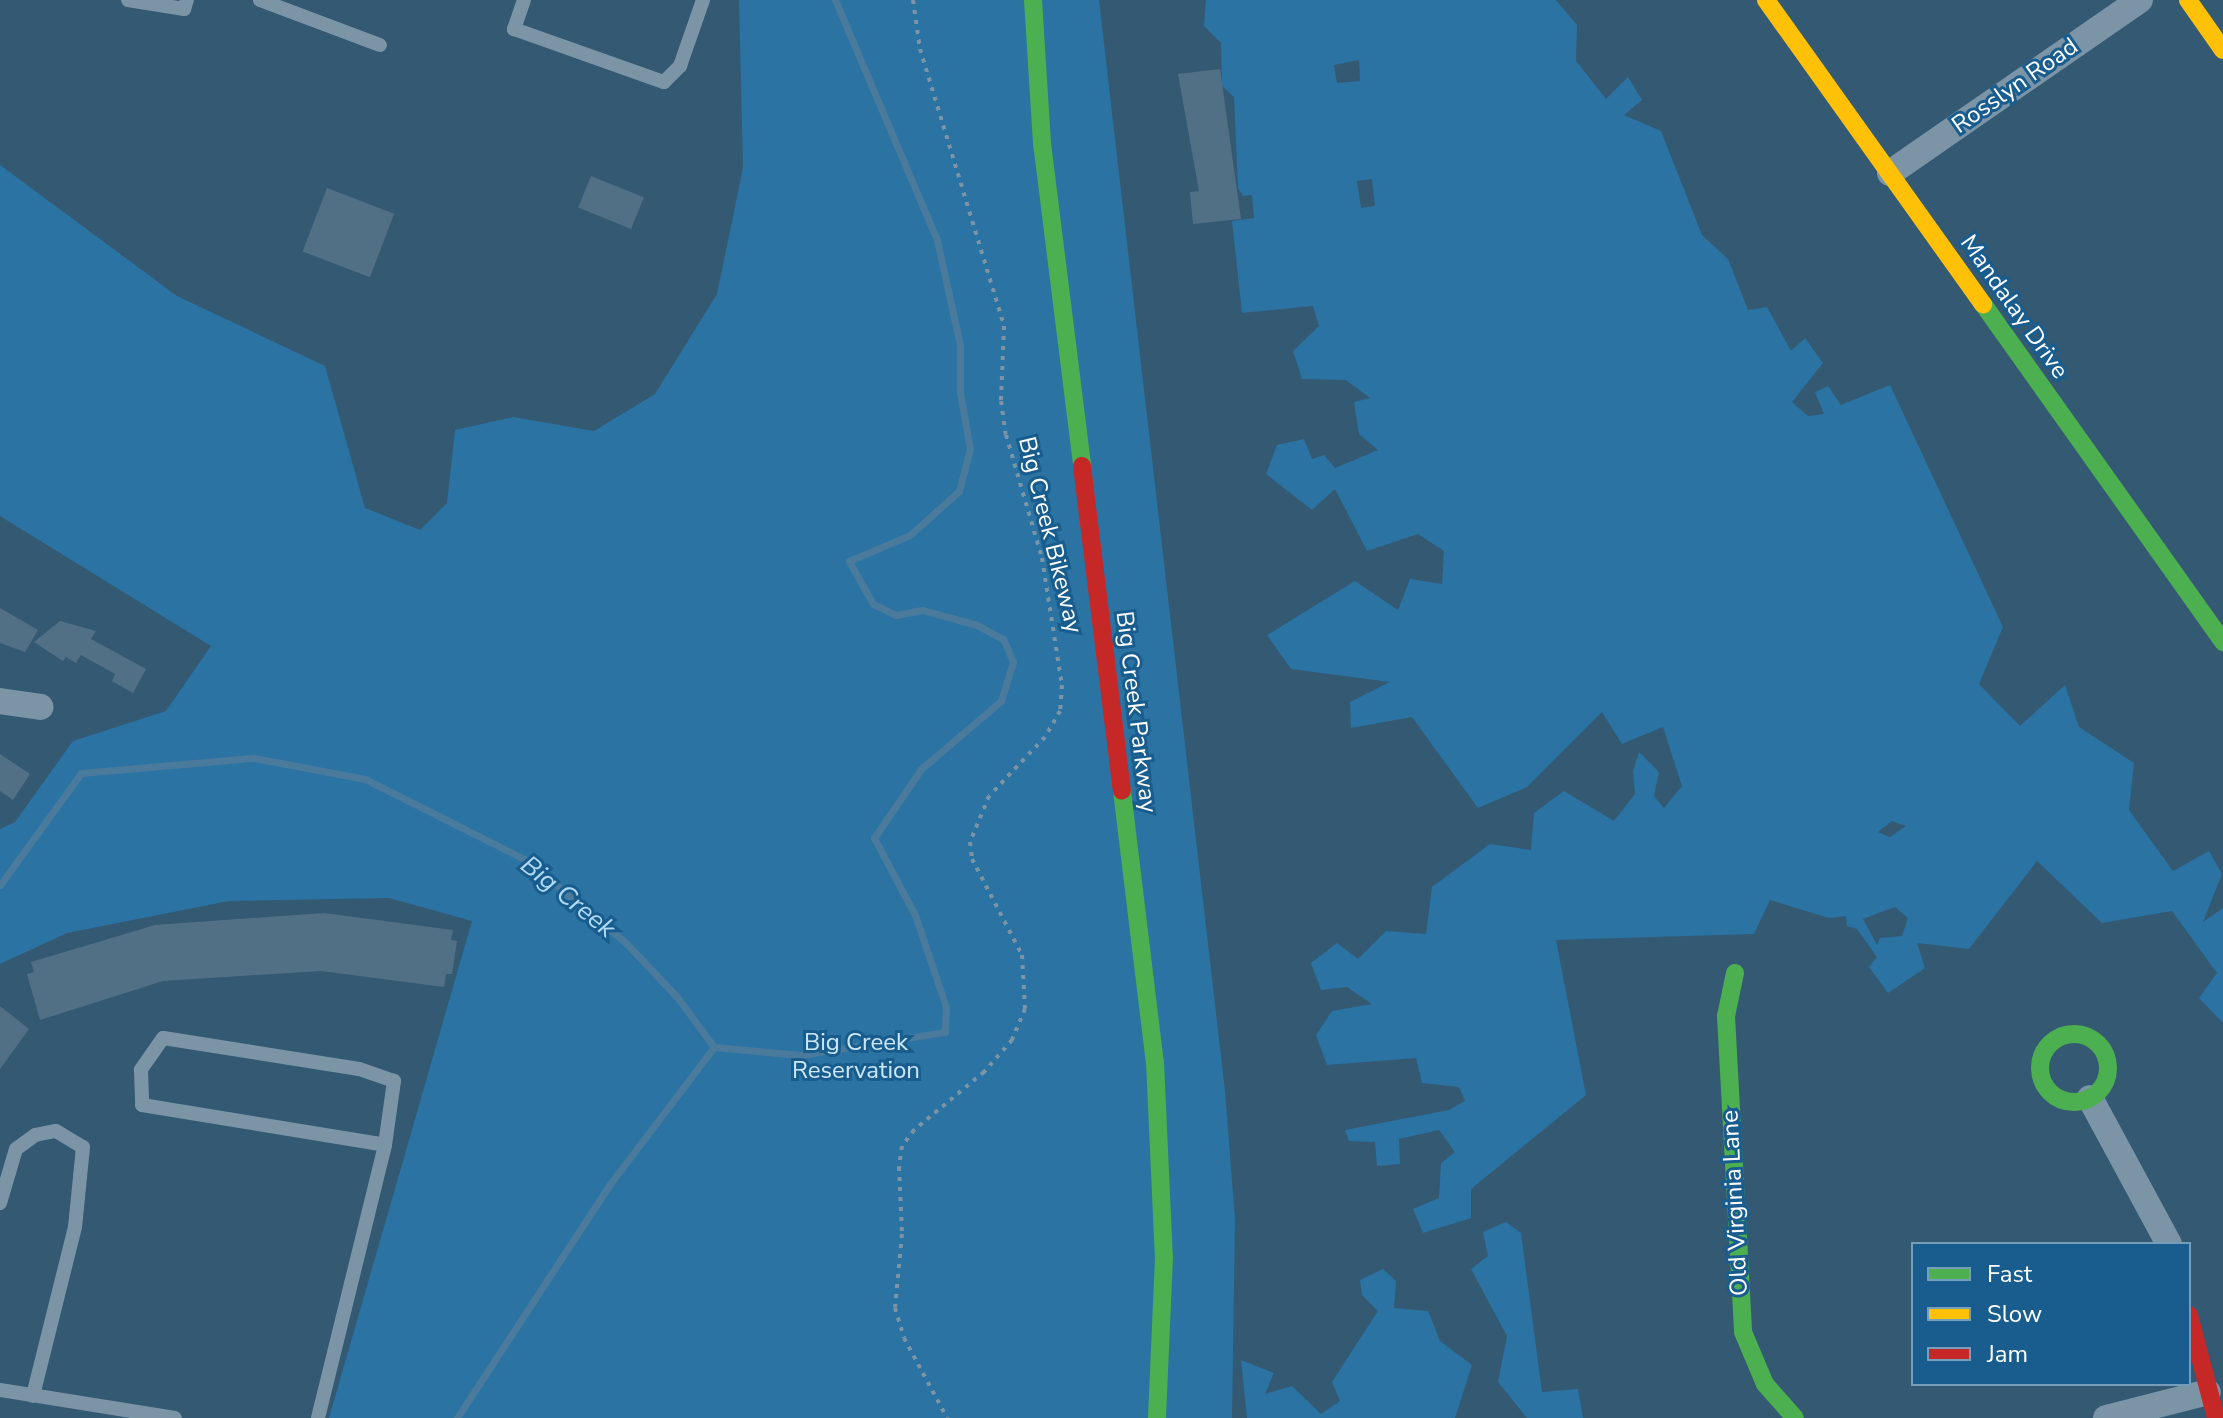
<!DOCTYPE html>
<html>
<head>
<meta charset="utf-8">
<style>
  body { margin:0 }
  #map { position:relative; width:2223px; height:1418px; overflow:hidden; background:#345973; font-family:"Nunito Sans",sans-serif }
  div>[style] { position:absolute }
  .green>* { inset:0; background:#2a73a3 }
  .stream>* { height:7px; margin:-3.5px; padding:0 3.5px; transform-origin:3.5px; border-radius:3.5px; background:#4b7b9c }
  .building>* { inset:0; background:#527085; transform-origin:0 0 }
  .path>* { height:4px; margin-top:-2px; transform-origin:0; background:repeating-linear-gradient(90deg,#7b95a7 0 4px,transparent 0 10px) }
  .lane>* { height:14px; margin:-7px; padding:0 7px; transform-origin:7px; border-radius:7px; background:#7b95a7 }
  .street>* { height:26px; margin:-13px; padding:0 13px; transform-origin:13px; border-radius:13px; background:#7b95a7 }
  .fast>* { height:18px; margin:-9px; padding:0 9px; transform-origin:9px; border-radius:9px; background:#4caf50 }
  .fast>.ring { margin:-9px; padding:0; box-sizing:content-box; background:none; border:18px solid #4caf50; border-radius:50% }
  .slow>* { height:18px; margin:-9px; padding:0 9px; transform-origin:9px; border-radius:9px; background:#ffc107 }
  .jam>* { height:18px; margin:-9px; padding:0 9px; transform-origin:9px; border-radius:9px; background:#c62828 }
  span { translate:-50% -50%; white-space:nowrap; text-align:center; line-height:1.15; -webkit-text-stroke:6px #195d8e; paint-order:stroke }
  .street-label { font-size:24px; color:#fff }
  .park-label { font-size:24px; color:#cbe8fa }
  .water-label { font-size:26px; color:#b1dbf6; font-style:italic }
  .legend { position:absolute; left:1911px; top:1242px; width:280px; height:144px; box-sizing:border-box; background:#195d8e; border:2px solid #759ebb; margin:0; padding:10px 14px; list-style:none; font-size:24px; color:#fff }
  .legend li { display:flex; align-items:center; gap:16px; height:40px }
  .legend b { width:40px; border:2px solid #759ebb }
</style>
</head>
<body>
<div id="map">
  <div class="green">
    <div style="clip-path:polygon(739px 0,1099px 0,1225px 1091px,1235px 1219px,1232px 1418px,329px 1418px,472px 921px,389px 898px,229px 901px,67px 933px,0 964px,0 829px,15px 822px,73px 741px,166px 711px,211px 646px,0 516px,0 165px,177px 296px,325px 366px,365px 508px,420px 530px,447px 503px,455px 430px,513px 417px,594px 431px,655px 394px,717px 294px,743px 168px)"></div>
    <div style="clip-path:polygon(evenodd,1206px 0,1556px 0,1577px 25px,1576px 61px,1606px 99px,1628px 77px,1642px 100px,1624px 115px,1661px 131px,1702px 235px,1728px 259px,1748px 310px,1767px 307px,1791px 351px,1805px 338px,1823px 363px,1792px 402px,1808px 416px,1824px 414px,1815px 392px,1828px 386px,1841px 405px,1890px 385px,2003px 627px,1979px 684px,2020px 726px,2065px 685px,2079px 727px,2134px 763px,2129px 810px,2173px 871px,2209px 851px,2222px 874px,2203px 922px,2223px 908px,2223px 1023px,2199px 998px,2217px 973px,2172px 911px,2102px 923px,2037px 861px,1969px 949px,1917px 943px,1925px 968px,1888px 993px,1869px 967px,1877px 957px,1857px 929px,1847px 926px,1846px 916px,1829px 918px,1770px 900px,1754px 934px,1556px 940px,1586px 1095px,1471px 1189px,1471px 1218px,1423px 1233px,1413px 1209px,1439px 1198px,1441px 1163px,1455px 1152px,1439px 1130px,1399px 1139px,1400px 1164px,1377px 1166px,1375px 1142px,1349px 1141px,1345px 1130px,1449px 1110px,1465px 1101px,1459px 1087px,1422px 1083px,1416px 1058px,1327px 1065px,1316px 1035px,1332px 1011px,1372px 1004px,1347px 987px,1321px 990px,1311px 963px,1337px 943px,1358px 959px,1386px 931px,1426px 934px,1432px 887px,1490px 844px,1531px 850px,1534px 813px,1564px 791px,1614px 821px,1635px 794px,1633px 771px,1639px 752px,1659px 772px,1654px 796px,1664px 808px,1682px 786px,1663px 727px,1622px 744px,1602px 712px,1527px 787px,1478px 808px,1412px 717px,1351px 728px,1350px 702px,1390px 682px,1291px 669px,1267px 635px,1355px 581px,1398px 610px,1410px 579px,1442px 584px,1444px 551px,1418px 534px,1367px 551px,1335px 489px,1312px 510px,1266px 474px,1277px 445px,1304px 439px,1312px 459px,1324px 455px,1335px 468px,1378px 450px,1359px 434px,1354px 402px,1370px 398px,1346px 380px,1302px 379px,1293px 351px,1319px 326px,1313px 306px,1242px 313px,1232px 221px,1254px 218px,1252px 195px,1243px 196px,1238px 188px,1234px 97px,1222px 86px,1221px 43px,1204px 26px,1206px 0,1359px 60px,1360px 81px,1337px 83px,1334px 65px,1359px 60px,1206px 0,1372px 179px,1375px 206px,1361px 208px,1357px 181px,1372px 179px,1206px 0,1892px 821px,1906px 826px,1890px 837px,1878px 832px,1892px 821px,1206px 0,1895px 907px,1908px 918px,1902px 936px,1880px 938px,1877px 945px,1863px 919px,1895px 907px)"></div>
    <div style="clip-path:polygon(1506px 1222px,1521px 1233px,1542px 1392px,1578px 1389px,1583px 1418px,1527px 1418px,1498px 1382px,1507px 1336px,1471px 1269px,1488px 1256px,1483px 1232px)"></div>
    <div style="clip-path:polygon(1383px 1269px,1396px 1281px,1394px 1308px,1428px 1311px,1440px 1341px,1472px 1365px,1455px 1418px,1247px 1418px,1241px 1360px,1274px 1373px,1265px 1394px,1292px 1386px,1321px 1414px,1340px 1401px,1332px 1382px,1378px 1311px,1362px 1295px,1360px 1280px)"></div>
  </div>
  <div class="stream">
    <div style="left:0;top:885px;width:138px;rotate:-54.1deg"></div>
    <div style="left:81px;top:773px;width:174px;rotate:-5deg"></div>
    <div style="left:254px;top:758px;width:113px;rotate:10.7deg"></div>
    <div style="left:365px;top:779px;width:180px;rotate:26.7deg"></div>
    <div style="left:526px;top:860px;width:130px;rotate:39.7deg"></div>
    <div style="left:626px;top:943px;width:74px;rotate:46.6deg"></div>
    <div style="left:677px;top:997px;width:62px;rotate:53.5deg"></div>
    <div style="left:714px;top:1047px;width:172px;rotate:127.2deg"></div>
    <div style="left:610px;top:1184px;width:280px;rotate:123.2deg"></div>
    <div style="left:714px;top:1047px;width:87px;rotate:5.3deg"></div>
    <div style="left:801px;top:1055px;width:146px;rotate:-9.1deg"></div>
    <div style="left:945px;top:1032px;width:25px;rotate:-88deg"></div>
    <div style="left:946px;top:1007px;width:97px;rotate:-108.6deg"></div>
    <div style="left:915px;top:915px;width:87px;rotate:-118deg"></div>
    <div style="left:874px;top:838px;width:83px;rotate:-55.7deg"></div>
    <div style="left:921px;top:769px;width:105px;rotate:-40.4deg"></div>
    <div style="left:1001px;top:701px;width:41px;rotate:-72.9deg"></div>
    <div style="left:1013px;top:662px;width:25px;rotate:-113deg"></div>
    <div style="left:1003px;top:639px;width:30px;rotate:-152deg"></div>
    <div style="left:977px;top:625px;width:57px;rotate:-164.7deg"></div>
    <div style="left:922px;top:610px;width:26px;rotate:169deg"></div>
    <div style="left:896px;top:615px;width:25px;rotate:-154deg"></div>
    <div style="left:873px;top:604px;width:49px;rotate:-119.2deg"></div>
    <div style="left:849px;top:561px;width:66px;rotate:-23.1deg"></div>
    <div style="left:910px;top:535px;width:66px;rotate:-41.9deg"></div>
    <div style="left:959px;top:491px;width:43px;rotate:-75.3deg"></div>
    <div style="left:970px;top:449px;width:58px;rotate:-100deg"></div>
    <div style="left:960px;top:392px;width:47px;rotate:-90deg"></div>
    <div style="left:960px;top:345px;width:107px;rotate:-102.4deg"></div>
    <div style="left:937px;top:240px;width:261px;rotate:-113deg"></div>
  </div>
  <div class="building">
    <div style="clip-path:polygon(1220px 69px,1241px 219px,1193px 224px,1190px 192px,1199px 191px,1178px 74px)"></div>
    <div style="left:591px;top:176px;width:57px;height:34px;rotate:22deg"></div>
    <div style="left:327px;top:188px;width:72px;height:68px;rotate:21deg"></div>
    <div style="clip-path:polygon(0 608px,38px 630px,25px 652px,0 643px)"></div>
    <div style="clip-path:polygon(60px 621px,96px 631px,91px 639px,146px 669px,133px 693px,112px 681px,115px 674px,81px 655px,76px 663px,66px 657px,63px 661px,34px 642px)"></div>
    <div style="clip-path:polygon(0 754px,30px 774px,13px 800px,0 791px)"></div>
    <div style="clip-path:polygon(324px 913px,453px 930px,451px 940px,457px 941px,452px 974px,446px 974px,444px 987px,321px 971px,163px 981px,40px 1020px,27px 974px,34px 972px,31px 962px,155px 925px)"></div>
    <div style="clip-path:polygon(0 1006px,29px 1029px,0 1069px)"></div>
  </div>
  <div class="path">
    <div style="left:913px;top:0;width:49px;rotate:81.9deg"></div>
    <div style="left:920px;top:49px;width:289px;rotate:73.1deg"></div>
    <div style="left:1004px;top:326px;width:75px;rotate:92.3deg"></div>
    <div style="left:1001px;top:401px;width:34px;rotate:82deg"></div>
    <div style="left:1006px;top:435px;width:128px;rotate:73.7deg"></div>
    <div style="left:1042px;top:558px;width:129px;rotate:81.1deg"></div>
    <div style="left:1062px;top:685px;width:26px;rotate:94deg"></div>
    <div style="left:1060px;top:711px;width:30px;rotate:120deg"></div>
    <div style="left:1045px;top:737px;width:81px;rotate:133.5deg"></div>
    <div style="left:989px;top:796px;width:50px;rotate:112.4deg"></div>
    <div style="left:970px;top:842px;width:17px;rotate:83deg"></div>
    <div style="left:972px;top:859px;width:108px;rotate:62.5deg"></div>
    <div style="left:1022px;top:955px;width:54px;rotate:86.8deg"></div>
    <div style="left:1025px;top:1009px;width:34px;rotate:113deg"></div>
    <div style="left:1012px;top:1040px;width:43px;rotate:131.2deg"></div>
    <div style="left:984px;top:1072px;width:91px;rotate:140.4deg"></div>
    <div style="left:914px;top:1130px;width:20px;rotate:127deg"></div>
    <div style="left:902px;top:1146px;width:21px;rotate:98deg"></div>
    <div style="left:899px;top:1167px;width:67px;rotate:87.4deg"></div>
    <div style="left:902px;top:1234px;width:74px;rotate:95.4deg"></div>
    <div style="left:895px;top:1308px;width:31px;rotate:73deg"></div>
    <div style="left:904px;top:1338px;width:91px;rotate:61.7deg"></div>
  </div>
  <div class="lane">
    <div style="left:128px;top:0;width:57px;rotate:9.1deg"></div>
    <div style="left:184px;top:9px;width:9px;rotate:-72deg"></div>
    <div style="left:260px;top:0;width:128px;rotate:20.6deg"></div>
    <div style="left:524px;top:0;width:31px;rotate:109deg"></div>
    <div style="left:514px;top:29px;width:159px;rotate:19.5deg"></div>
    <div style="left:664px;top:82px;width:23px;rotate:-45deg"></div>
    <div style="left:680px;top:66px;width:70px;rotate:-70.8deg"></div>
    <div style="left:0;top:1203px;width:56px;rotate:-73.5deg"></div>
    <div style="left:16px;top:1149px;width:24px;rotate:-36deg"></div>
    <div style="left:35px;top:1135px;width:21px;rotate:-11deg"></div>
    <div style="left:56px;top:1131px;width:31px;rotate:31deg"></div>
    <div style="left:83px;top:1147px;width:80px;rotate:95.7deg"></div>
    <div style="left:75px;top:1227px;width:174px;rotate:104deg"></div>
    <div style="left:0;top:1390px;width:177px;rotate:9.1deg"></div>
    <div style="left:318px;top:1418px;width:281px;rotate:-76.2deg"></div>
    <div style="left:385px;top:1145px;width:65px;rotate:-82deg"></div>
    <div style="left:394px;top:1081px;width:37px;rotate:-161deg"></div>
    <div style="left:359px;top:1069px;width:198px;rotate:-171deg"></div>
    <div style="left:163px;top:1038px;width:39px;rotate:125deg"></div>
    <div style="left:141px;top:1070px;width:35px;rotate:88deg"></div>
    <div style="left:142px;top:1105px;width:246px;rotate:9.3deg"></div>
  </div>
  <div class="street">
    <div style="left:1890px;top:173px;width:304px;rotate:-34.7deg"></div>
    <div style="left:0;top:701px;width:41px;rotate:8.3deg"></div>
    <div style="left:2090px;top:1098px;width:166px;rotate:61.6deg"></div>
    <div style="left:2106px;top:1418px;width:105px;rotate:-14.3deg"></div>
  </div>
  <div class="fast">
    <div style="left:1033px;top:0;width:143px;rotate:86.4deg"></div>
    <div style="left:1042px;top:143px;width:325px;rotate:82.9deg"></div>
    <div style="left:1983px;top:304px;width:415px;rotate:54.6deg"></div>
    <div style="left:1122px;top:791px;width:273px;rotate:83.1deg"></div>
    <div style="left:1155px;top:1062px;width:195px;rotate:87.4deg"></div>
    <div style="left:1164px;top:1257px;width:161px;rotate:92.5deg"></div>
    <div style="left:1735px;top:973px;width:44px;rotate:101.8deg"></div>
    <div style="left:1726px;top:1016px;width:316px;rotate:86.9deg"></div>
    <div style="left:1743px;top:1332px;width:56px;rotate:67.1deg"></div>
    <div style="left:1765px;top:1384px;width:45px;rotate:48.6deg"></div>
    <div class="ring" style="left:2040px;top:1034px;width:50px;height:50px"></div>
  </div>
  <div class="slow">
    <div style="left:1766px;top:0;width:374px;rotate:54.5deg"></div>
    <div style="left:2188px;top:0;width:61px;rotate:55deg"></div>
  </div>
  <div class="jam">
    <div style="left:1082px;top:466px;width:327px;rotate:83deg"></div>
    <div style="left:2189px;top:1315px;width:106px;rotate:75.3deg"></div>
  </div>
  <div class="street-label">
    <span style="left:2015px;top:86px;rotate:-35deg">Rosslyn Road</span>
    <span style="left:2014px;top:307px;rotate:55deg">Mandalay Drive</span>
    <span style="left:1050px;top:535px;rotate:76deg">Big Creek Bikeway</span>
    <span style="left:1136px;top:712px;rotate:83deg">Big Creek Parkway</span>
    <span style="left:1735px;top:1203px;rotate:-93deg">Old Virginia Lane</span>
  </div>
  <div class="park-label">
    <span style="left:856px;top:1057px">Big Creek<br>Reservation</span>
  </div>
  <div class="water-label">
    <span style="left:568px;top:897px;rotate:39deg">Big Creek</span>
  </div>
  <ul class="legend">
  <li><b style="height:10px;background:#4caf50"></b>Fast</li>
  <li><b style="height:10px;background:#ffc107"></b>Slow</li>
  <li><b style="height:10px;background:#c62828"></b>Jam</li>
  </ul>
</div>
</body>
</html>
